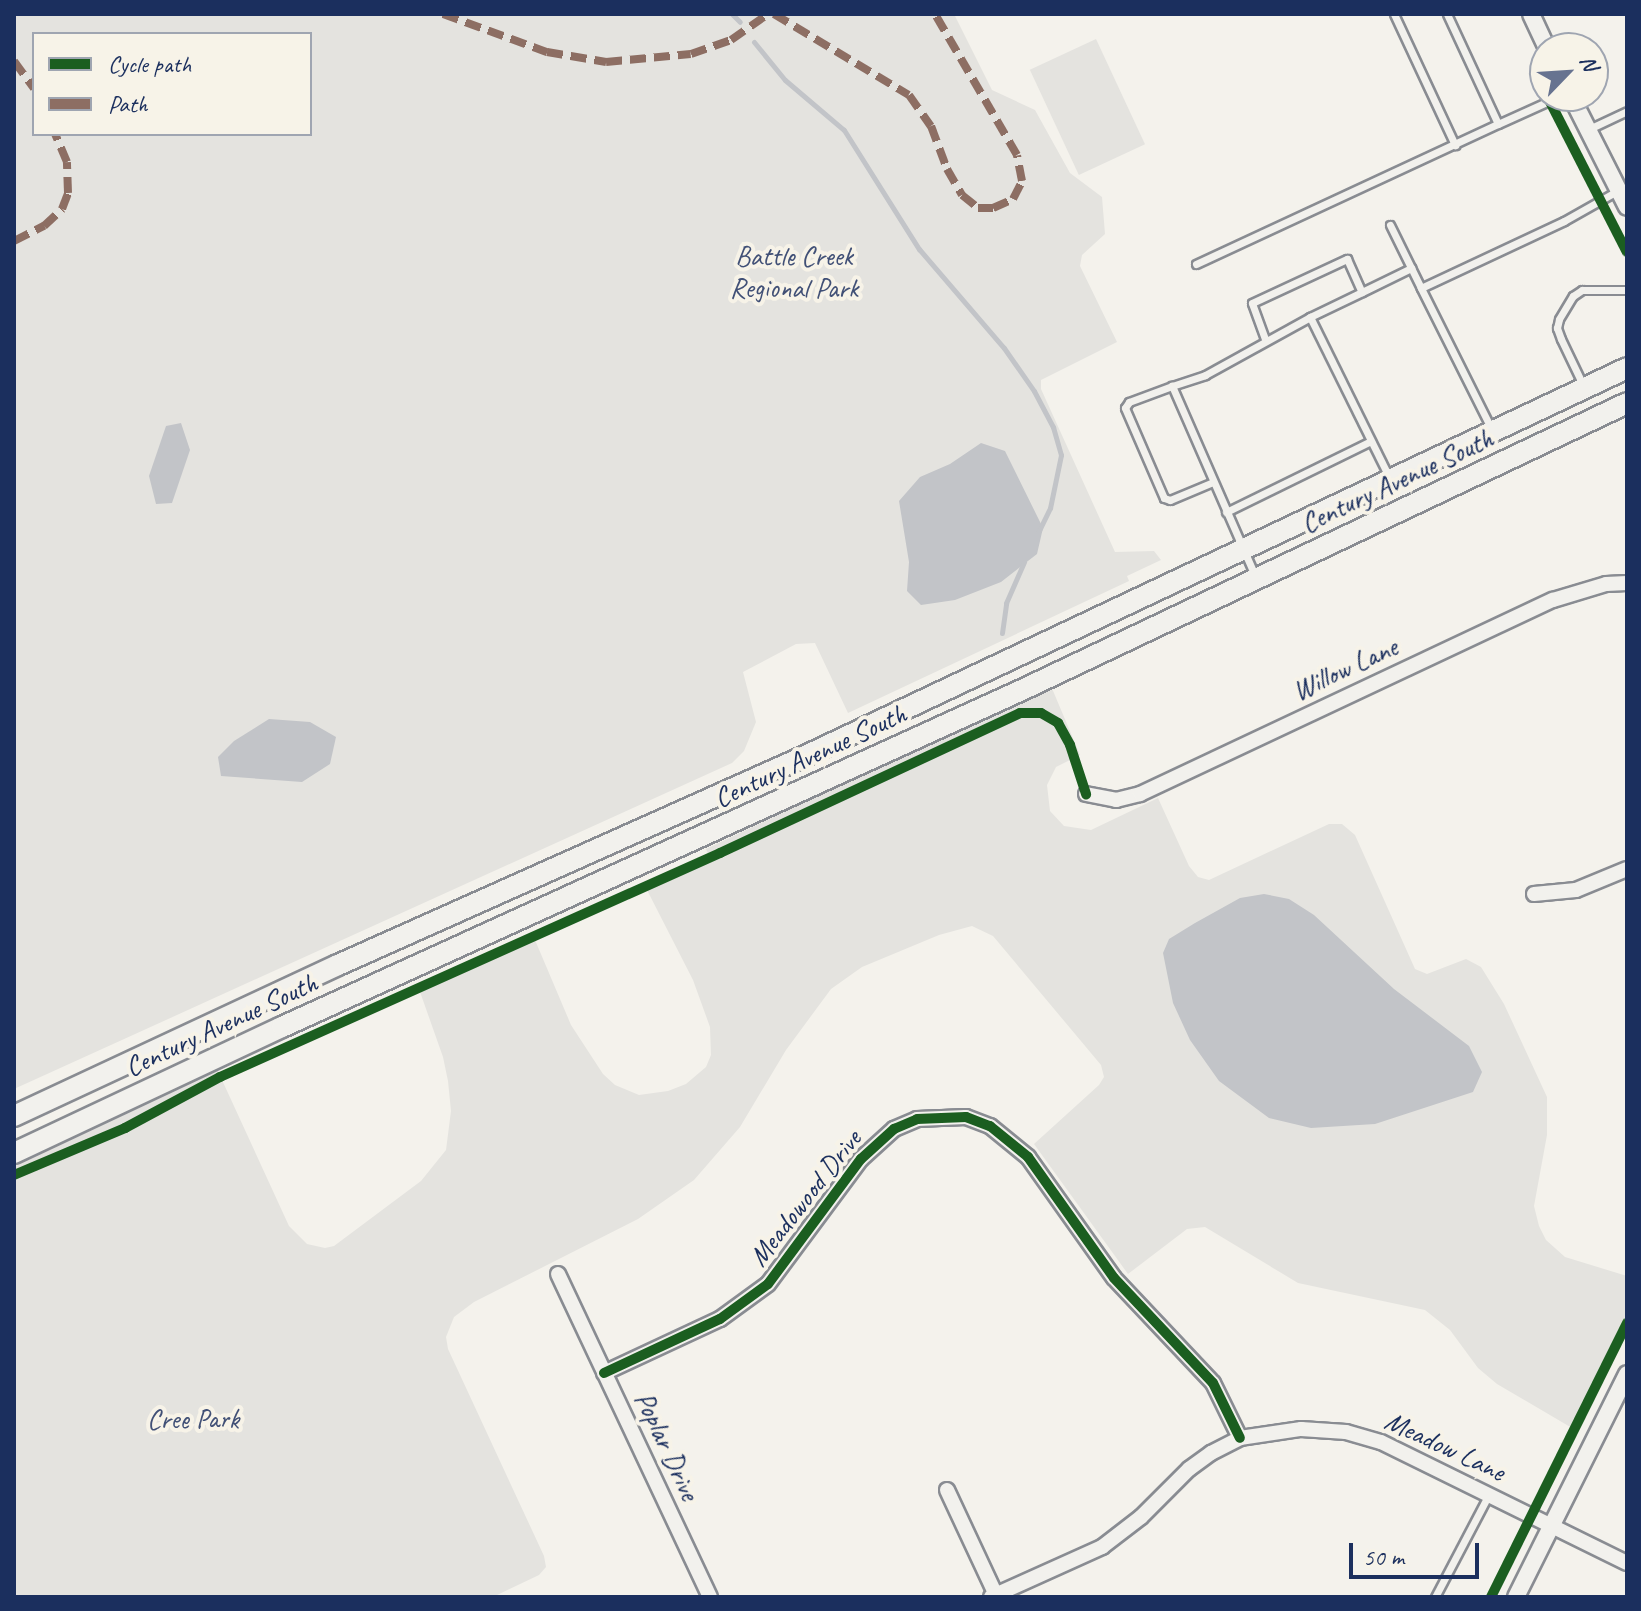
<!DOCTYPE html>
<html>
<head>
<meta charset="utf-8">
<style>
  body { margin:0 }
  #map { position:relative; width:1641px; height:1611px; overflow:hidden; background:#f4f2ec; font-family:Caveat,sans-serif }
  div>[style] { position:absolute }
  .green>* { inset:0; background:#e4e3df; transform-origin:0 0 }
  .water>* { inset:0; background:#c2c4c8 }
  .stream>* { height:5px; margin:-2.5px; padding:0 2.5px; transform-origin:2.5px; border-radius:2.5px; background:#c2c4c8 }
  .roads { filter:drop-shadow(2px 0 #898c92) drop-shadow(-2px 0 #898c92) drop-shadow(0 2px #898c92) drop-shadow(0 -2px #898c92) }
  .service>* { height:7px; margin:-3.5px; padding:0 3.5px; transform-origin:3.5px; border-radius:3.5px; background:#f2f1ed }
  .minor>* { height:14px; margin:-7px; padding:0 7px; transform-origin:7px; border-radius:7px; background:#f2f1ed }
  .tertiary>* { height:16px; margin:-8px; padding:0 8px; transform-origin:8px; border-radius:8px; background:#f2f1ed }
  .secondary>* { height:20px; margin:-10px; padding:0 10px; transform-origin:10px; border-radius:10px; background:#f2f1ed }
  .quiet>* { height:8px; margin-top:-4px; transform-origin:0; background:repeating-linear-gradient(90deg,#8d6e63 0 16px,transparent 0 24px) }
  .cycleway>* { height:10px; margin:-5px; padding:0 5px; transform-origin:5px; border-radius:5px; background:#1b5e20 }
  span { translate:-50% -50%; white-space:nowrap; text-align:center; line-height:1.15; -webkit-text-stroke:8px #f7f3e8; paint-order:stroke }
  .park-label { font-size:28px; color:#415076 }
  .street-label { font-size:28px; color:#1b2f5e }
  .frame { position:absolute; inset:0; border:16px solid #1b2f5e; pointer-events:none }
  .legend { position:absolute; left:32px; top:32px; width:280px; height:104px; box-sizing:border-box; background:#f7f3e8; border:2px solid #9fa5b1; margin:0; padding:10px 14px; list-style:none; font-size:24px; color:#1b2f5e }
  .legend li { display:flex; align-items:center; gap:16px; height:40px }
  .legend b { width:40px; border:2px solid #9fa5b1 }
  .north { position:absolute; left:1529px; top:32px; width:80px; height:80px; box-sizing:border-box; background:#f7f3e8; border:2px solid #9fa5b1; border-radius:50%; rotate:65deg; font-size:22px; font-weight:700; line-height:32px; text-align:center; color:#1b2f5e }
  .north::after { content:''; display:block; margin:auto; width:28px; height:36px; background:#677390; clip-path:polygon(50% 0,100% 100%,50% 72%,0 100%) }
  .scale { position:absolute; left:1349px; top:1543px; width:130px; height:36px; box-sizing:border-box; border:4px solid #1b2f5e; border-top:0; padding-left:10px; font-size:24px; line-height:28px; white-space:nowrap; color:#1b2f5e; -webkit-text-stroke:6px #f7f3e8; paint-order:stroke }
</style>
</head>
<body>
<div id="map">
  <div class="green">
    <div style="clip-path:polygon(evenodd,14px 14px,954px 14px,992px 90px,1035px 110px,1070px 173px,1102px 197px,1105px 234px,1082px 255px,1080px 266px,1117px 342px,1041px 380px,1041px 389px,1115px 552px,1154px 551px,1161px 560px,1127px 576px,1129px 581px,848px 713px,815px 643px,796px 644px,743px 672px,756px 722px,744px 751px,732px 763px,14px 1089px,14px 14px,34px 34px,310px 34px,310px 134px,34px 134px,34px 34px)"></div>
    <div style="left:1096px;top:39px;width:116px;height:73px;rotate:65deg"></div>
    <div style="clip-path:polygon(1051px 686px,1080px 755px,1056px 767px,1047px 785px,1050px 811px,1064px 826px,1091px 830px,1158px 798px,1189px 866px,1198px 877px,1209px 880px,1329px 824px,1342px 824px,1355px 835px,1415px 969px,1427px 974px,1466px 959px,1481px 967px,1504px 1004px,1547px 1097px,1547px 1135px,1534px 1206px,1539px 1226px,1546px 1240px,1565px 1257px,1627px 1276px,1627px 1314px,1572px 1428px,1497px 1384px,1478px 1368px,1450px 1330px,1425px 1310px,1298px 1283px,1205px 1227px,1187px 1229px,1128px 1274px,1034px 1144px,1099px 1085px,1104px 1077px,1101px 1065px,993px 936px,972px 926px,939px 935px,862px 967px,831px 989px,786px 1050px,740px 1127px,694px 1180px,638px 1219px,474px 1302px,454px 1317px,446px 1337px,448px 1349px,544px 1556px,546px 1567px,539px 1575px,493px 1597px,14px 1597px,14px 1165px,217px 1069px,219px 1074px,214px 1077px,217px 1082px,222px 1080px,289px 1226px,307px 1244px,325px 1248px,334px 1246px,421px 1181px,446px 1150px,451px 1111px,448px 1081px,443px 1057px,419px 989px,535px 940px,571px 1025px,603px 1074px,615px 1085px,639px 1095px,668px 1091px,686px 1084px,706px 1067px,711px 1055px,710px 1027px,693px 980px,647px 890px,711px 861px,706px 849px)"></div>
  </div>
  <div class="water">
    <div style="clip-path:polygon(181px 423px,190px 450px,172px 503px,156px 504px,149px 476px,166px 426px)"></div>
    <div style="clip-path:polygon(981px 443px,1005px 451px,1043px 528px,1037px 554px,1001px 582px,955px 600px,921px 605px,907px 591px,909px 562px,899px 501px,920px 477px,950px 464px)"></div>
    <div style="clip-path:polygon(269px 719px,310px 722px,336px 737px,330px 764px,302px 782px,221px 776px,218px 757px,234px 741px)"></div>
    <div style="clip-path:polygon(1264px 894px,1289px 899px,1314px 915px,1394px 989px,1469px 1046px,1482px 1072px,1473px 1092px,1375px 1124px,1311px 1128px,1269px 1118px,1219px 1081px,1190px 1040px,1173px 1003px,1163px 953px,1169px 939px,1195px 923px,1240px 898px)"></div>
  </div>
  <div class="stream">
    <div style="left:732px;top:14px;width:11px;rotate:45deg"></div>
    <div style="left:754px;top:42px;width:49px;rotate:50.8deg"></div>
    <div style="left:785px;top:80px;width:77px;rotate:40.3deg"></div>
    <div style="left:844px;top:130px;width:141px;rotate:57.8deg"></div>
    <div style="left:919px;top:249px;width:130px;rotate:49.4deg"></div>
    <div style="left:1004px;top:348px;width:52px;rotate:55.1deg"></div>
    <div style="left:1034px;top:391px;width:41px;rotate:62.2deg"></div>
    <div style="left:1053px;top:427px;width:29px;rotate:74deg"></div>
    <div style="left:1061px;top:455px;width:54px;rotate:101.7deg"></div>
    <div style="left:1050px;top:508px;width:25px;rotate:116deg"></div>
    <div style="left:1002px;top:633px;width:30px;rotate:-82deg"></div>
    <div style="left:1006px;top:603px;width:45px;rotate:-66.3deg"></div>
  </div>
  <div class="roads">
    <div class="service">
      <div style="left:1394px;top:14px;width:145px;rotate:65deg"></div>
      <div style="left:1447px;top:14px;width:121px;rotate:65.1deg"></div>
      <div style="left:1498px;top:124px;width:68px;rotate:-24.3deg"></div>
      <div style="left:1589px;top:129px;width:42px;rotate:-25.3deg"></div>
      <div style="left:1390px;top:225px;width:70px;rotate:63.8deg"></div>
      <div style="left:1196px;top:264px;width:333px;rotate:-24.9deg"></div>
      <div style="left:1362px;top:292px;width:55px;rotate:-26.1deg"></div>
      <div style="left:1265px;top:339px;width:38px;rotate:-110deg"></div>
      <div style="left:1252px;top:303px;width:105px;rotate:-24.9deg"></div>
      <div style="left:1347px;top:259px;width:36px;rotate:66deg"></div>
      <div style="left:1362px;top:292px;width:58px;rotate:154.3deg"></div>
      <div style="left:1583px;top:385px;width:51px;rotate:-115.6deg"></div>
      <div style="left:1561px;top:339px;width:12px;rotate:-110deg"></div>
      <div style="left:1557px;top:328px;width:9px;rotate:-77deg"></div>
      <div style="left:1559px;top:319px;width:27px;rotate:-59deg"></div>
      <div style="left:1573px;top:296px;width:11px;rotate:-34deg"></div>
      <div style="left:1582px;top:290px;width:45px"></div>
      <div style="left:1172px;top:386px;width:46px;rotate:159.6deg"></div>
      <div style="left:1129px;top:402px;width:7px;rotate:124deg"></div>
      <div style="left:1125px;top:408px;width:98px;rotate:66.6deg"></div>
      <div style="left:1164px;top:498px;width:6px;rotate:18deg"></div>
      <div style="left:1170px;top:500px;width:47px;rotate:-22.7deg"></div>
      <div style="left:1491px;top:428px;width:157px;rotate:-116.6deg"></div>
      <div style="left:1421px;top:288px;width:158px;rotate:-25.1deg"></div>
      <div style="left:1564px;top:221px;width:61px;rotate:-29.5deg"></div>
      <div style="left:1226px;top:512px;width:161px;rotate:-26.1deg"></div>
      <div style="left:1256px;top:578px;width:210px;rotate:-113.6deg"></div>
      <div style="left:1172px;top:386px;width:35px;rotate:-18deg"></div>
      <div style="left:1205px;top:375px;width:120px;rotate:-28.9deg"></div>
      <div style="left:1310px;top:317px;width:178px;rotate:63.7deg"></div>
      <div style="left:1435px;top:1597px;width:116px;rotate:-62.3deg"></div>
    </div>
    <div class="minor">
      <div style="left:1086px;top:794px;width:31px;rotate:11deg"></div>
      <div style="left:1116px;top:800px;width:25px;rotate:-14deg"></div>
      <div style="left:1140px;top:794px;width:456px;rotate:-25.2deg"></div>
      <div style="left:1553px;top:600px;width:55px;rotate:-16.8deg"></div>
      <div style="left:1606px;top:584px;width:21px;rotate:-3deg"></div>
      <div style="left:1534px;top:894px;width:42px;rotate:-5.4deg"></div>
      <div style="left:1576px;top:890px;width:55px;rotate:-22.4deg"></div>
      <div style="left:558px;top:1274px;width:357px;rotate:64.8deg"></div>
      <div style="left:604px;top:1373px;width:128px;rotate:-25deg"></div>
      <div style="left:720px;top:1319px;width:59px;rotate:-36.1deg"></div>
      <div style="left:768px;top:1284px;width:156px;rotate:-53.4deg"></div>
      <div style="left:861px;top:1159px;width:45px;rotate:-42.3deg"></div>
      <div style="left:894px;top:1129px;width:25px;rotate:-23deg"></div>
      <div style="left:917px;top:1119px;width:49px;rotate:-2.3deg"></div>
      <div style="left:966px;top:1117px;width:26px;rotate:21deg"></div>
      <div style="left:990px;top:1126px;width:49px;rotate:39.2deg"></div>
      <div style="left:1028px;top:1157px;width:148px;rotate:54.6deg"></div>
      <div style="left:1114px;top:1278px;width:144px;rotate:46.7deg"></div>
      <div style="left:1213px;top:1383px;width:61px;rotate:63.9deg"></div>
      <div style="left:947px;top:1490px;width:116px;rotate:65deg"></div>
      <div style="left:991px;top:1597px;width:122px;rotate:-24.2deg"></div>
      <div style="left:1102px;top:1547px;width:49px;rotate:-37.6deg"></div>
      <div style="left:1141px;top:1517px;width:68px;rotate:-45deg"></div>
      <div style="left:1189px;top:1469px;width:27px;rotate:-36deg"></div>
      <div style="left:1211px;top:1453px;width:33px;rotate:-27deg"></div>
      <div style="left:1240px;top:1438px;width:62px;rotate:-8.4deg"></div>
      <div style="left:1301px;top:1429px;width:45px;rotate:3.8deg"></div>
      <div style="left:1346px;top:1432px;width:36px;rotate:16deg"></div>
      <div style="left:1381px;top:1442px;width:274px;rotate:26.2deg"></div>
    </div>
    <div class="tertiary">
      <div style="left:1531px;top:14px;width:38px;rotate:65deg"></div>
      <div style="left:1571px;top:96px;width:124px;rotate:63.2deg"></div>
      <div style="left:1516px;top:1597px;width:249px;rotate:-63.5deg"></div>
    </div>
    <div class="secondary">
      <div style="left:14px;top:1116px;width:357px;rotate:-25deg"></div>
      <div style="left:338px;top:965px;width:507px;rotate:-24.09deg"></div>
      <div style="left:801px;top:758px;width:913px;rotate:-25.27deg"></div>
      <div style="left:14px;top:1153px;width:296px;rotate:-25.2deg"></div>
      <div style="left:282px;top:1027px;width:815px;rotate:-24.49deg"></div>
      <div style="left:1024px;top:689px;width:667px;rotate:-25.37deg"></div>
    </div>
  </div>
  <div class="quiet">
    <div style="left:443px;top:14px;width:111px;rotate:20.1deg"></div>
    <div style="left:547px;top:52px;width:60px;rotate:9.6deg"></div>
    <div style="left:606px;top:62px;width:85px;rotate:-5.4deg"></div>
    <div style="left:691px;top:54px;width:42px;rotate:-19.3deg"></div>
    <div style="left:731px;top:40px;width:45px;rotate:-35.1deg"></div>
    <div style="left:774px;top:14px;width:157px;rotate:31deg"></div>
    <div style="left:909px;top:95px;width:38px;rotate:55deg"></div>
    <div style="left:931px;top:126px;width:46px;rotate:69.6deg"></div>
    <div style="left:947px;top:169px;width:30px;rotate:60deg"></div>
    <div style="left:962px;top:195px;width:21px;rotate:39deg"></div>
    <div style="left:978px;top:208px;width:15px"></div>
    <div style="left:993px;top:208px;width:22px;rotate:-24deg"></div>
    <div style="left:1013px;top:199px;width:20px;rotate:-63deg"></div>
    <div style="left:1022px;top:181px;width:26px;rotate:-101deg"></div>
    <div style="left:1017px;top:155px;width:163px;rotate:-120.2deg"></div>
    <div style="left:14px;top:61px;width:34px;rotate:54deg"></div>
    <div style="left:14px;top:241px;width:34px;rotate:-27deg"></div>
    <div style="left:44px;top:226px;width:25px;rotate:-43deg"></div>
    <div style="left:62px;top:209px;width:17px;rotate:-69deg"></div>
    <div style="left:68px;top:193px;width:31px;rotate:-92deg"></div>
    <div style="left:67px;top:162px;width:30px;rotate:-113deg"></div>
  </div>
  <div class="cycleway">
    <div style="left:1547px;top:96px;width:175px;rotate:62.9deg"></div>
    <div style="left:14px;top:1175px;width:121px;rotate:-22.9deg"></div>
    <div style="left:125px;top:1128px;width:108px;rotate:-28.2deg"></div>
    <div style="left:220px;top:1077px;width:548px;rotate:-24.13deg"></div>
    <div style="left:720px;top:853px;width:331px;rotate:-25deg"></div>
    <div style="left:1020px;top:713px;width:21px"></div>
    <div style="left:1041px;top:713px;width:20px;rotate:30deg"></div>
    <div style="left:1058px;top:723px;width:25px;rotate:61deg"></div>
    <div style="left:1070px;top:745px;width:52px;rotate:71.9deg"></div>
    <div style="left:604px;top:1373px;width:128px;rotate:-25deg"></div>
    <div style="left:720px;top:1319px;width:59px;rotate:-36.1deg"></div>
    <div style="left:768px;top:1284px;width:156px;rotate:-53.4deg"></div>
    <div style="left:861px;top:1159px;width:45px;rotate:-42.3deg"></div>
    <div style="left:894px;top:1129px;width:25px;rotate:-23deg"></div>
    <div style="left:917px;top:1119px;width:49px;rotate:-2.3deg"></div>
    <div style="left:966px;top:1117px;width:26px;rotate:21deg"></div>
    <div style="left:990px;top:1126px;width:49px;rotate:39.2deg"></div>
    <div style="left:1028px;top:1157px;width:148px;rotate:54.6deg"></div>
    <div style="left:1114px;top:1278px;width:144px;rotate:46.7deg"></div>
    <div style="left:1213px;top:1383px;width:61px;rotate:63.9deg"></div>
    <div style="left:1491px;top:1597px;width:306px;rotate:-63.6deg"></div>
  </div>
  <div class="park-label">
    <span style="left:794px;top:272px">Battle Creek<br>Regional Park</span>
    <span style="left:193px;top:1419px">Cree Park</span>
  </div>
  <div class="street-label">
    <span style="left:1397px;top:481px;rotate:-25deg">Century Avenue South</span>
    <span style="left:1345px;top:669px;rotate:-25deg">Willow Lane</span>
    <span style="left:810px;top:756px;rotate:-25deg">Century Avenue South</span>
    <span style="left:221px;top:1025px;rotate:-25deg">Century Avenue South</span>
    <span style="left:805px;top:1198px;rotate:-52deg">Meadowood Drive</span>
    <span style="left:667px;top:1446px;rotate:65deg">Poplar Drive</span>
    <span style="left:1445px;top:1446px;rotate:25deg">Meadow Lane</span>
  </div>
  <div class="frame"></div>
  <ul class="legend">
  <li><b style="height:10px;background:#1b5e20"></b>Cycle path</li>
  <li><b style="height:10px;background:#8d6e63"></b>Path</li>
  </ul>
  <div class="north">N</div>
  <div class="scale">50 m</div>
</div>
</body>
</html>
